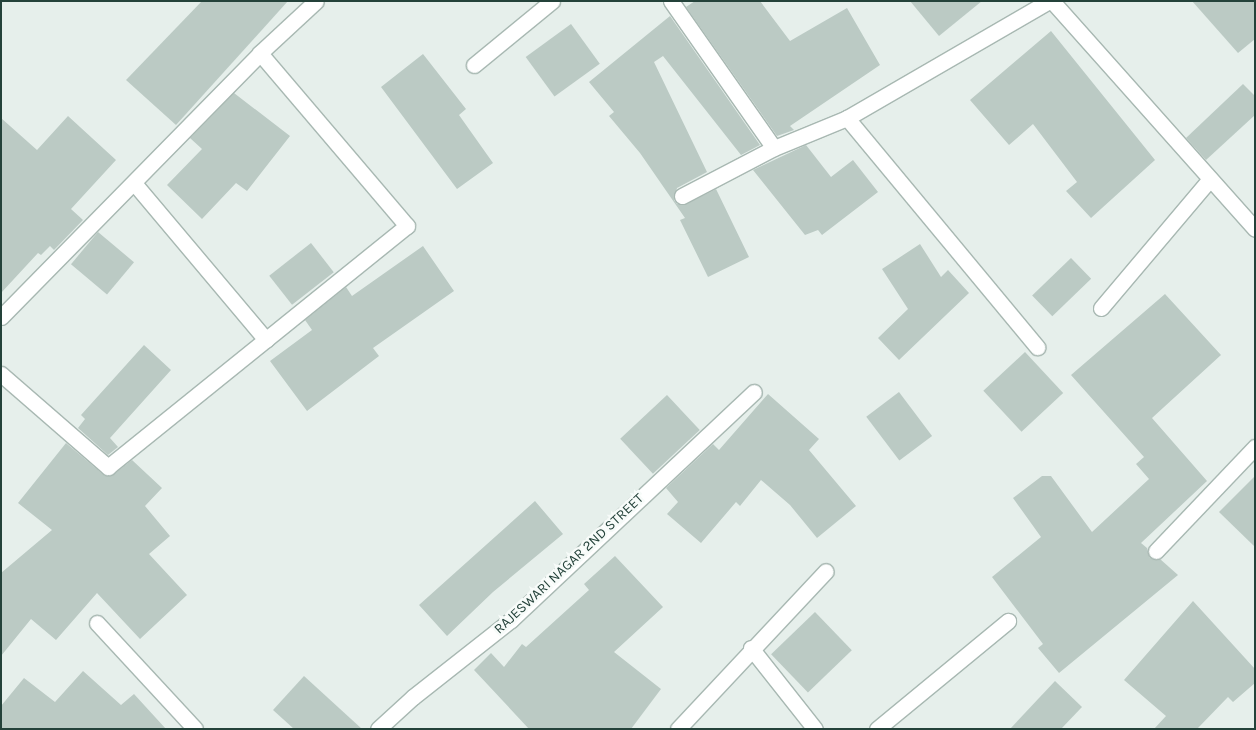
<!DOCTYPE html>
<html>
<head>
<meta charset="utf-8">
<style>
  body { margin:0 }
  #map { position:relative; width:1256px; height:730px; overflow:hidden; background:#e6efeb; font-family:Karla,sans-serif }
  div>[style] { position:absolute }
  .building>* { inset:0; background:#bbcac4; transform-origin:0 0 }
  .roads { filter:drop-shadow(1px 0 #a8b8b2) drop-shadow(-1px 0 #a8b8b2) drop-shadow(0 1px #a8b8b2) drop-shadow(0 -1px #a8b8b2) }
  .minor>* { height:15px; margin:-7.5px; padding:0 7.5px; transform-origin:7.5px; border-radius:7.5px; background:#fff }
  span { translate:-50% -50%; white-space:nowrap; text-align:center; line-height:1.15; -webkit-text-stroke:5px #f7fbf9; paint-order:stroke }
  .street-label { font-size:14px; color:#24423a }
  .frame { position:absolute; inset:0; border:2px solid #24423a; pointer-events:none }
</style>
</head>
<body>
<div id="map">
  <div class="building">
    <div style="clip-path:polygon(202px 1px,288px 1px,176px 125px,126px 80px)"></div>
    <div style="clip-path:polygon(695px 1px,760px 1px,790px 41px,847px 8px,880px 65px,790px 126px,794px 130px,777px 136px,686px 7px)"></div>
    <div style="clip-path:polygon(910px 1px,982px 1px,939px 36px)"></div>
    <div style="clip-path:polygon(1192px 1px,1255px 1px,1255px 39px,1238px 53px)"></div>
    <div style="clip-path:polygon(670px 16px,760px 145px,741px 155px,663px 56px,654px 62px,707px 172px,677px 188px,674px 200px,677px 204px,686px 204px,716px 189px,749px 257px,708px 277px,680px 220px,685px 218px,640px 153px,609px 116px,614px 112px,589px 82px)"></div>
    <div style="left:571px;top:24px;width:49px;height:56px;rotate:54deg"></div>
    <div style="clip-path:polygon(1051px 31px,1155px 160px,1091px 218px,1066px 191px,1077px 182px,1033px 124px,1009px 145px,970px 100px)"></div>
    <div style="clip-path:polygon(423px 54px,466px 109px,459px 115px,493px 163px,457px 189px,381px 87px)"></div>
    <div style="clip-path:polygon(1243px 84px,1255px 96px,1255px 115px,1206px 160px,1186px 138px)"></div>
    <div style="clip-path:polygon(234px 93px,290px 136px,247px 191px,236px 183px,202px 219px,167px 185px,202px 149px,190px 138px)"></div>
    <div style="clip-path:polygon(68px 116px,116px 160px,71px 209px,83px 220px,54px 250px,50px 246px,41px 255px,38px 253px,1px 293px,1px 118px,37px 150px)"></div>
    <div style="clip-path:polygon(806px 145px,831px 177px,853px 160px,878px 192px,822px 235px,818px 230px,805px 235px,753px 170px)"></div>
    <div style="left:98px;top:232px;width:47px;height:42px;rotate:40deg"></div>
    <div style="left:311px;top:243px;width:37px;height:53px;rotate:52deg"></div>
    <div style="clip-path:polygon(920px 244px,941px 277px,948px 270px,969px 293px,899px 360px,878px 338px,908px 309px,882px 269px)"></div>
    <div style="clip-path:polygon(423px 246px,454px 291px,373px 348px,379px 356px,307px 411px,270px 361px,312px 330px,305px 320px,346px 287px,352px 296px)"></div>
    <div style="left:1071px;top:258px;width:29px;height:54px;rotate:46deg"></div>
    <div style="clip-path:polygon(1165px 294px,1221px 355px,1152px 418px,1207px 481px,1141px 543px,1147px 548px,1150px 558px,1160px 559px,1178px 575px,1059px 673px,1038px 648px,1043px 644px,992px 577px,1041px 537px,1013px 498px,1042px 476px,1051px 476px,1092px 532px,1149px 479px,1136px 464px,1144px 457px,1071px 375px)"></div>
    <div style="clip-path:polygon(144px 345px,171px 370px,110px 438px,118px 447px,108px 455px,78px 428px,85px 419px,81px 415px)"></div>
    <div style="left:1025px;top:352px;width:56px;height:57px;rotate:47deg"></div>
    <div style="left:899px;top:392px;width:55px;height:41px;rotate:53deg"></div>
    <div style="clip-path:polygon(768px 394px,819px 439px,809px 450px,856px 506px,817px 538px,790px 505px,761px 480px,740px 506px,736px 502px,701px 543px,667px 514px,678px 502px,666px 488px,713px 444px,719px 450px)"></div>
    <div style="left:667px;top:395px;width:48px;height:64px;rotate:47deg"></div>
    <div style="clip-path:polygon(66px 443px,105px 476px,114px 474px,132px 460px,162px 488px,145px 506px,170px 536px,149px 554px,187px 595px,140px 639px,97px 593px,56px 640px,31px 619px,1px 656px,1px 573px,52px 530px,18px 503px)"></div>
    <div style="clip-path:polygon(1255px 476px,1255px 547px,1219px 512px)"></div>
    <div style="clip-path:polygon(535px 501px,563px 534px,493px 592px,447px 636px,419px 605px)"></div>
    <div style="clip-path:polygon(615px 556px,663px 607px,614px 652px,661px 689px,631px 729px,529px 729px,474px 670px,491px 653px,504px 667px,522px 644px,526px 647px,589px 590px,584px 584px)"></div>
    <div style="clip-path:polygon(1193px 601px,1255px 669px,1255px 683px,1233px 702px,1228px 697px,1197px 729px,1154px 729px,1166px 716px,1124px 680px)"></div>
    <div style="left:815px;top:612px;width:53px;height:61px;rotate:46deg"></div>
    <div style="clip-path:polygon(83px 671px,121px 705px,134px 694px,166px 729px,1px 729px,1px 706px,24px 678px,55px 702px)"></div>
    <div style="clip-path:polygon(304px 676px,362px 729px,294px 729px,273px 710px)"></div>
    <div style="clip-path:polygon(1055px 681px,1082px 707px,1061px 729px,1010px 729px)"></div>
  </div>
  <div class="roads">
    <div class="minor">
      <div style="left:671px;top:1px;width:179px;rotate:55deg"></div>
      <div style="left:1052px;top:1px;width:305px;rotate:48.3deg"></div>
      <div style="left:474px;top:65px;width:101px;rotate:-39.4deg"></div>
      <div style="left:847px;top:118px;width:298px;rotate:50.3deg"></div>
      <div style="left:134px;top:183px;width:205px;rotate:49.9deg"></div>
      <div style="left:682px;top:196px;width:104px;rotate:-27.6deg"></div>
      <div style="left:774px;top:148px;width:79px;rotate:-22.3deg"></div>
      <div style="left:847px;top:118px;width:233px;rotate:-30.1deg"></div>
      <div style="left:1101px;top:308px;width:169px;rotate:-49.8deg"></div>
      <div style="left:1px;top:317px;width:370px;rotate:-45.5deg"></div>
      <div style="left:260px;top:53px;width:76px;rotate:-42.9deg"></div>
      <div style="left:1px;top:374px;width:142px;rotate:41deg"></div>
      <div style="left:108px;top:467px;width:384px;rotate:-38.9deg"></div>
      <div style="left:407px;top:226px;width:227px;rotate:-130.4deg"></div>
      <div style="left:1156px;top:551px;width:144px;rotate:-46.4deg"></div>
      <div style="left:97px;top:623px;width:144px;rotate:47.2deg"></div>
      <div style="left:751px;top:648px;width:103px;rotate:51.7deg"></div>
      <div style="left:378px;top:729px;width:47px;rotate:-42.4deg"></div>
      <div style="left:413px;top:697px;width:125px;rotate:-38.2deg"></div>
      <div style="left:511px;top:620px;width:333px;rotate:-43.2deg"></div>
      <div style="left:678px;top:729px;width:216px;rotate:-46.9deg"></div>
      <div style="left:877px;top:729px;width:170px;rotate:-39.5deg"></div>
    </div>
  </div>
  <div class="street-label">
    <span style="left:569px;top:564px;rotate:-43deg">RAJESWARI NAGAR 2ND STREET</span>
  </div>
  <div class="frame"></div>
</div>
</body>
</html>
